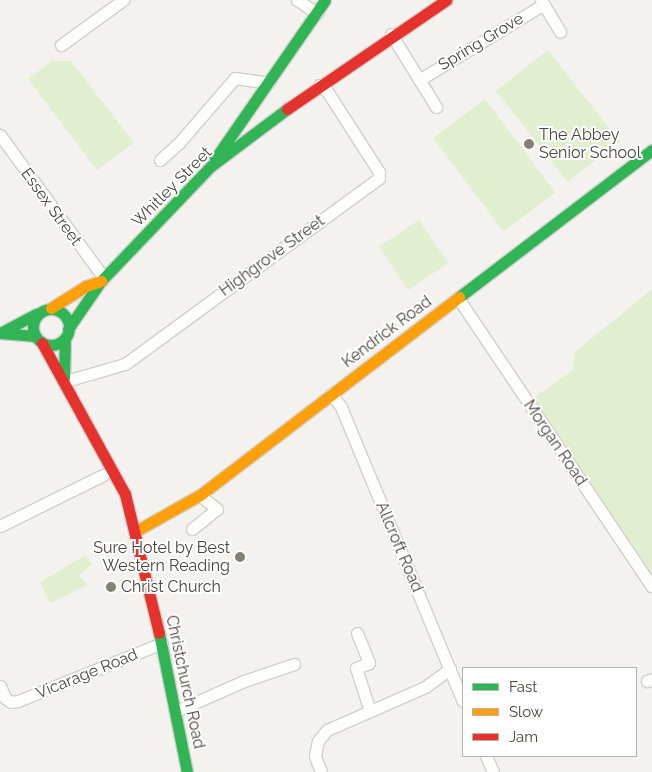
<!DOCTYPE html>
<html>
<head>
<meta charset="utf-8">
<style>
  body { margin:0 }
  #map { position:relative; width:652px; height:772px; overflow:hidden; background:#f4f2ee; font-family:Raleway,sans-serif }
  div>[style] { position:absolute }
  .green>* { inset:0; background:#e1eecf; transform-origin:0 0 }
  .roads { filter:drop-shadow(1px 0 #d2d0cb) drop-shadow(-1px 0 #d2d0cb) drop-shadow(0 1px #d2d0cb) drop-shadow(0 -1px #d2d0cb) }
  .street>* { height:11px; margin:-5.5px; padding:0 5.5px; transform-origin:5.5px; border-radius:5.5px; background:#fdfdfc }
  .fast>* { height:11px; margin:-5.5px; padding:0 5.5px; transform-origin:5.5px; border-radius:5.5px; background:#30b455 }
  .fast>.ring { margin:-5.5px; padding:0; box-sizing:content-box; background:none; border:11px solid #30b455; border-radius:50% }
  .slow>* { height:11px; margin:-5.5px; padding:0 5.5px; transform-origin:5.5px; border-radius:5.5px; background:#ff9f0a }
  .jam>* { height:11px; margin:-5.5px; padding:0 5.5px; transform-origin:5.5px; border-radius:5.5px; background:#e5322d }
  .dots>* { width:14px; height:14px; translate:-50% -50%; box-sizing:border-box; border:2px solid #fff; border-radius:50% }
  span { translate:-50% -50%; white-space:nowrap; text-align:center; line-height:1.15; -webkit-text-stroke:4px #fff; paint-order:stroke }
  .street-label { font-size:16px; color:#4b4439 }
  .poi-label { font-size:16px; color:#4b4439 }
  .left { translate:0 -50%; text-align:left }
  .right { translate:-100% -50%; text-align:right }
  .legend { position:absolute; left:462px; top:667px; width:175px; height:90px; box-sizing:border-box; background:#fff; border:1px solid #b7b4b0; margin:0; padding:6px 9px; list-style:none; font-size:15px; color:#4b4439 }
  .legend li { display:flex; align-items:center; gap:10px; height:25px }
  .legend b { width:25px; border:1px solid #b7b4b0 }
</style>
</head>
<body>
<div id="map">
  <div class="green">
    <div style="left:548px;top:50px;width:116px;height:66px;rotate:52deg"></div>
    <div style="clip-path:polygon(52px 61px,71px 61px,134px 143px,97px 170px,28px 79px)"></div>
    <div style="left:485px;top:99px;width:117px;height:65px;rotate:53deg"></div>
    <div style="left:419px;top:220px;width:52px;height:48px;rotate:56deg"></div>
    <div style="clip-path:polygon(652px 289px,652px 573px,531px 400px,573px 370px,575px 352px)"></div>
    <div style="clip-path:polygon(86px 555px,92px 564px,79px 575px,87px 585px,50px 603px,40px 582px)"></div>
  </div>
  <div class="roads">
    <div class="street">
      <div style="left:297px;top:0;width:24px;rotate:33deg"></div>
      <div style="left:541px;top:0;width:37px;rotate:59deg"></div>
      <div style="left:391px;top:34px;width:86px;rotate:58.3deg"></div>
      <div style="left:61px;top:45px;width:77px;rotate:-36deg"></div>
      <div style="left:419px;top:80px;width:146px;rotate:-31.3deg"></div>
      <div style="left:0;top:135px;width:177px;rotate:54deg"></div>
      <div style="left:160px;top:160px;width:24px;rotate:-42deg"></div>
      <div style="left:178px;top:144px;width:87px;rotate:-49.2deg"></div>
      <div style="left:235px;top:78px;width:34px;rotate:8deg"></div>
      <div style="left:458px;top:298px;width:348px;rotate:56.1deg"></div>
      <div style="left:66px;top:381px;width:61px;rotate:-16.1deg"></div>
      <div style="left:125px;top:364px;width:315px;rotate:-36.2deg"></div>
      <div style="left:379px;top:178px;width:6px;rotate:-90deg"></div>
      <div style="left:379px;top:172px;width:96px;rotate:-122.7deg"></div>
      <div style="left:327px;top:91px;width:10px;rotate:-143deg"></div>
      <div style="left:331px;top:394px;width:16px;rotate:52deg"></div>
      <div style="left:341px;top:407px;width:318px;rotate:67.5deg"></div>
      <div style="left:0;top:526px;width:115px;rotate:-26.3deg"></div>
      <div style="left:192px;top:529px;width:32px;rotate:-39deg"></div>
      <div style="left:217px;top:509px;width:22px;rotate:-141deg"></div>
      <div style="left:357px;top:633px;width:32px;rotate:68deg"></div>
      <div style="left:369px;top:663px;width:14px;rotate:159deg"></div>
      <div style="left:356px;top:668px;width:45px;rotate:72deg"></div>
      <div style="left:647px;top:681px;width:5px;rotate:-22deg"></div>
      <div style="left:0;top:686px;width:13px;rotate:67deg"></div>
      <div style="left:5px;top:698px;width:7px;rotate:34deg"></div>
      <div style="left:11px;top:702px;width:7px;rotate:-8deg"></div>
      <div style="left:18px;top:701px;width:155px;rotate:-21.9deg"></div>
      <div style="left:176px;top:711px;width:74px;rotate:-23.8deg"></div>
      <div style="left:244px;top:681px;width:53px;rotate:-18.8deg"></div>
      <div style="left:486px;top:756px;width:17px;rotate:66deg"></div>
      <div style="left:321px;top:772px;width:17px;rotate:-111deg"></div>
      <div style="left:315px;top:756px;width:15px;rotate:-79deg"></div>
      <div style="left:318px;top:741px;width:14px;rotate:-51deg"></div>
      <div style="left:327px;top:730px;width:107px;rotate:-23.7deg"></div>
      <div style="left:425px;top:687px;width:31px;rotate:-36deg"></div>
    </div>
    <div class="fast">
      <div style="left:215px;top:159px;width:193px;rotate:-55.3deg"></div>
      <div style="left:459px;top:297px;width:243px;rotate:-37.3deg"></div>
      <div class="ring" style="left:33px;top:309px;width:25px;height:25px"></div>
      <div style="left:68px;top:329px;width:58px;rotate:-55.5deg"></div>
      <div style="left:101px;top:281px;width:159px;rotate:-46.3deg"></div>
      <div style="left:211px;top:166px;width:95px;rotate:-36.9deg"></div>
      <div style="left:0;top:333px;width:41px;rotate:-27.8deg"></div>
      <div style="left:0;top:333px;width:35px;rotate:5deg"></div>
      <div style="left:64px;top:378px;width:40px;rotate:-88.6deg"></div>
      <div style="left:159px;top:633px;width:142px;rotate:78.6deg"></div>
    </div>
    <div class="slow">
      <div style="left:51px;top:308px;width:41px;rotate:-32.2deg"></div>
      <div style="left:86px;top:286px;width:16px;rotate:-18deg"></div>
      <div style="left:136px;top:531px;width:73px;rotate:-29.4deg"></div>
      <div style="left:200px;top:495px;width:326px;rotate:-37.4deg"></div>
    </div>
    <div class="jam">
      <div style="left:287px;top:109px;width:193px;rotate:-34.4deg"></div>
      <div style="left:42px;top:343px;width:172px;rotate:61.2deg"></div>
      <div style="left:125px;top:494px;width:143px;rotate:76.3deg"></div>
    </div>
  </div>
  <div class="dots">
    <div style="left:529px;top:144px;background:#868178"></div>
    <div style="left:240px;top:557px;background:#868178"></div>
    <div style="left:111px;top:587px;background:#868178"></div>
  </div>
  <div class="street-label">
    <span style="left:481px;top:42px;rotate:-31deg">Spring Grove</span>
    <span style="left:172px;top:187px;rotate:-45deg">Whitley Street</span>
    <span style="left:51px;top:207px;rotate:54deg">Essex Street</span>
    <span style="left:272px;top:256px;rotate:-36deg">Highgrove Street</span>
    <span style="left:387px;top:332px;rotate:-37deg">Kendrick Road</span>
    <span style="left:555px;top:443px;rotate:56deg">Morgan Road</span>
    <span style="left:399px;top:547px;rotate:67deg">Allcroft Road</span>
    <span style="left:87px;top:674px;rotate:-22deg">Vicarage Road</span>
    <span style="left:185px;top:682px;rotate:78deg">Christchurch Road</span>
  </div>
  <div class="poi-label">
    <span class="left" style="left:539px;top:144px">The Abbey<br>Senior School</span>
    <span class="right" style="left:230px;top:557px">Sure Hotel by Best<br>Western Reading</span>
    <span class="left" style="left:121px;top:587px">Christ Church</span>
  </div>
  <ul class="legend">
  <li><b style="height:6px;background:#30b455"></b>Fast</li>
  <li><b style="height:6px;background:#ff9f0a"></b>Slow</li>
  <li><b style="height:6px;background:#e5322d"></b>Jam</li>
  </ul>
</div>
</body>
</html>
